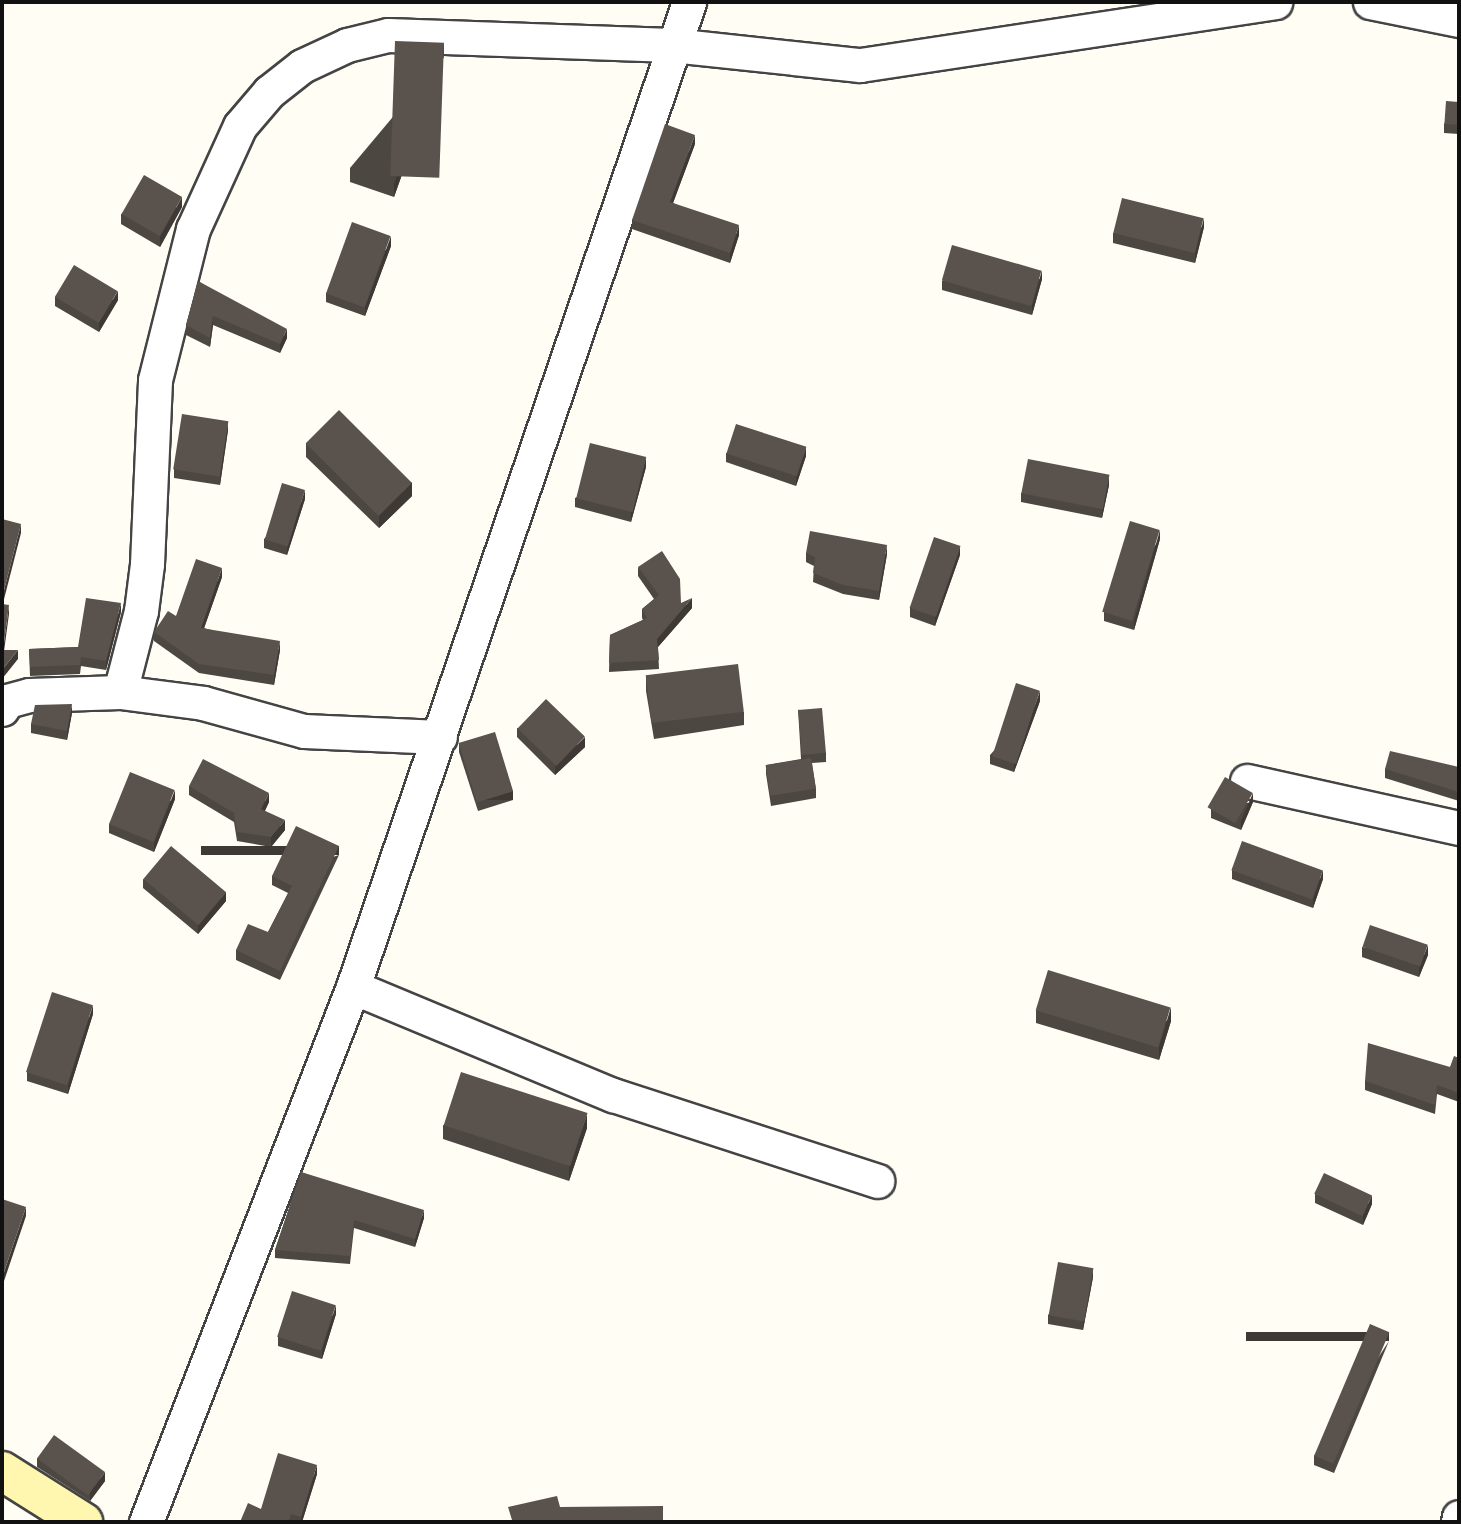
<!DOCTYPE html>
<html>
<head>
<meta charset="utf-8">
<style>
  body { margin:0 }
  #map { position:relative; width:1461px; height:1524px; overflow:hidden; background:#fffdf4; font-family:"Zilla Slab",serif }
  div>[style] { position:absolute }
  .roads { filter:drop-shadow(2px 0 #444) drop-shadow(-2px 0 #444) drop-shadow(0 2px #444) drop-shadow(0 -2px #444) }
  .minor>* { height:33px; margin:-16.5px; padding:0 16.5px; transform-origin:16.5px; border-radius:16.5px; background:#fff }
  .secondary>* { height:38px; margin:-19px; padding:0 19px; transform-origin:19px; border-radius:19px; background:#fff7af }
  .wall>* { inset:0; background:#4d4741 }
  .shaded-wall>* { inset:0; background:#3f3935; transform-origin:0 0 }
  .building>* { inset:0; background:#5a524c; transform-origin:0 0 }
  span { translate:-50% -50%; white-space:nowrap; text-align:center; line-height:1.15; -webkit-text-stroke:7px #fff; paint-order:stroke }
  .frame { position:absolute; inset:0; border:4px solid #111; pointer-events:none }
</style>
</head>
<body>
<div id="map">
  <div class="roads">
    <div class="minor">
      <div style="left:1370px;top:2px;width:91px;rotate:11.4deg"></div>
      <div style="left:120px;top:692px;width:84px;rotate:-75.5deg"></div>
      <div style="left:141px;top:611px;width:47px;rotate:-82.7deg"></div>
      <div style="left:147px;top:564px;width:184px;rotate:-87.5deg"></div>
      <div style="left:155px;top:380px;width:156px;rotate:-75.9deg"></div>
      <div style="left:193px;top:229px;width:113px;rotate:-65.5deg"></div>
      <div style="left:240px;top:126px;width:45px;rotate:-49.5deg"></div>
      <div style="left:269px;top:92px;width:42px;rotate:-38.2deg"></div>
      <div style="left:302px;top:66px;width:50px;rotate:-25deg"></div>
      <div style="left:347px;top:45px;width:42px;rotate:-13.7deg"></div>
      <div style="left:388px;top:35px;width:284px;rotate:2deg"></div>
      <div style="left:672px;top:45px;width:189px;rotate:6.1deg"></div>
      <div style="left:860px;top:65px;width:420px;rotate:-8.6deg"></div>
      <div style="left:2px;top:709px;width:9px;rotate:-58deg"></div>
      <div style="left:7px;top:701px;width:23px;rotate:-15deg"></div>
      <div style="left:29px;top:695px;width:91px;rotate:-1.9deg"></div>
      <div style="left:120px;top:692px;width:84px;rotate:7.5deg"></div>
      <div style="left:203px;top:703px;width:105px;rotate:15.5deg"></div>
      <div style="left:304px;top:731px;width:136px;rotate:2.5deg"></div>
      <div style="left:1247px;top:781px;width:217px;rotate:12.5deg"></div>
      <div style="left:353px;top:987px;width:282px;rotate:22.6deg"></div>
      <div style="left:613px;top:1095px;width:278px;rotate:18deg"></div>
      <div style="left:146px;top:1522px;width:574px;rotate:-68.85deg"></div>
      <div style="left:353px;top:987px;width:1041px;rotate:-71.16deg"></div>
      <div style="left:1458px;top:1522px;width:5px;rotate:-79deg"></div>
    </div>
    <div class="secondary">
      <div style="left:2px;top:1471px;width:96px;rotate:32.2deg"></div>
    </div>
  </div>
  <div class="wall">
    <div style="clip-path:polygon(444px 56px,394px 197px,350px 182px,350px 168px)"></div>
    <div style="clip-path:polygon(1459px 102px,1459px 134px,1444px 133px,1444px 124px)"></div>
    <div style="clip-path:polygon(695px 144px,673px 203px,739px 235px,730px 263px,632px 229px,632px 220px)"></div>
    <div style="clip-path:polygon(182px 207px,160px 247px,121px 224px,121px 214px)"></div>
    <div style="clip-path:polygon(1204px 227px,1195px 263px,1113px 243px,1113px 233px)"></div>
    <div style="clip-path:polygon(391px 246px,365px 316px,326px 302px,326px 293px)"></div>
    <div style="clip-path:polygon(1042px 279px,1032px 315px,942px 290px,942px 281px)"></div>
    <div style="clip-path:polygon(198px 281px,287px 338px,280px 353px,213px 325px,210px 347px,186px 335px,186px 325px)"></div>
    <div style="clip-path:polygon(55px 297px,118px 300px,99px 332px,55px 306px)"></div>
    <div style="clip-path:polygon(228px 430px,220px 485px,174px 478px,174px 469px)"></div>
    <div style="clip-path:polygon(306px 443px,412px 496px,379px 528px,306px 457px)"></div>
    <div style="clip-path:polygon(726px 453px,806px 456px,796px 486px,726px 462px)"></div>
    <div style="clip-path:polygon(646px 467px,631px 522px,575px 507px,575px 498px)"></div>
    <div style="clip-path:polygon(1109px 485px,1102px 518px,1021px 502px,1021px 493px)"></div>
    <div style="clip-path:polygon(305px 499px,287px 555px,264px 548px,264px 539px)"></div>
    <div style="clip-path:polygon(1160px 539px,1134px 630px,1104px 621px,1104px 612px)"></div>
    <div style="clip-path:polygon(806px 553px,887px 554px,879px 600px,843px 594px,813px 582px,814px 566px,806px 562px)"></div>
    <div style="clip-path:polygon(960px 555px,935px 626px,910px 617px,910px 608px)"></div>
    <div style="clip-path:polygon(638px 567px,681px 603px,692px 608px,658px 647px,659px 669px,609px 672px,610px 635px,643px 620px,642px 618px,642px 609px,654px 599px,638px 576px)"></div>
    <div style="clip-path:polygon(222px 577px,204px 628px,280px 650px,274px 685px,199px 673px,154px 641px,154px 632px,176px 616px)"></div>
    <div style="clip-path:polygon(121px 612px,106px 670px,81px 666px,80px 674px,30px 676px,29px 649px,78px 647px)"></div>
    <div style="clip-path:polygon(646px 678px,744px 712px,744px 725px,654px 739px,646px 691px)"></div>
    <div style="clip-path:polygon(1040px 701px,1014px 772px,990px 764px,990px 755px)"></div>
    <div style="clip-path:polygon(798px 709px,826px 753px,826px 762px,812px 763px,816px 789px,816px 798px,771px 806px,766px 774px,766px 765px,801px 759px)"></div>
    <div style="clip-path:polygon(72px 713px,67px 740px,31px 733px,31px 724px)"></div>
    <div style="clip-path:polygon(517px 728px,585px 747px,555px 775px,517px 737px)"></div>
    <div style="clip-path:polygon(459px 743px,513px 800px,478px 811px,459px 752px)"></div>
    <div style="clip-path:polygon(1459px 767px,1459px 801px,1385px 778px,1385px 769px)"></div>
    <div style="clip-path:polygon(189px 786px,269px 802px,265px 811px,285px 830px,271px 847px,237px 841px,234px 822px,189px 795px)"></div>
    <div style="clip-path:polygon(175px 799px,154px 852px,109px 833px,109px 824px)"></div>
    <div style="clip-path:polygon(1253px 802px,1241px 830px,1211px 818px,1211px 809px)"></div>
    <div style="clip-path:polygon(339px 855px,280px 980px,236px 960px,236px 950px,268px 932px,288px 893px,272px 885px,272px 876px)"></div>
    <div style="clip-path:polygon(1232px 870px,1323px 879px,1313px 908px,1232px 879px)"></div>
    <div style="clip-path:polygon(143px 879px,226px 901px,198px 934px,143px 888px)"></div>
    <div style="clip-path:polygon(1362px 947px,1428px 955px,1419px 977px,1362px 957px)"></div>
    <div style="clip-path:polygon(1036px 1010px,1171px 1021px,1159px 1060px,1036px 1023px)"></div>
    <div style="clip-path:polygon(93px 1014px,68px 1094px,27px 1081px,27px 1072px)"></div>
    <div style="clip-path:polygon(1459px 1058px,1459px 1102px,1437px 1094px,1435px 1114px,1365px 1090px,1365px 1081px,1450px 1067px)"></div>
    <div style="clip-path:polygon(443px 1125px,587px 1128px,569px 1181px,443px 1139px)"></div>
    <div style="clip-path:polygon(301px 1172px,424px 1218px,415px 1247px,354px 1228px,350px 1264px,275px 1258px,275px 1250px)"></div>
    <div style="clip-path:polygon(1315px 1194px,1372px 1204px,1363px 1225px,1315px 1203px)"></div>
    <div style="clip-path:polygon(1093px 1277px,1083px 1330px,1048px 1324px,1048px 1315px)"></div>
    <div style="clip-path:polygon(336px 1314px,322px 1359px,278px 1346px,278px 1337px)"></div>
    <div style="clip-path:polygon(1389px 1341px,1334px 1473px,1314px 1465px,1314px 1456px)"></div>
    <div style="clip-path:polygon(37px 1458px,105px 1481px,90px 1501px,37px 1467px)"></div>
    <div style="clip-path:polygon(317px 1474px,302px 1522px,240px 1522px,261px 1509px)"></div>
  </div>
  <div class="shaded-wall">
    <div style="clip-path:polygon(444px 43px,444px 56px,394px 197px,394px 184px)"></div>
    <div style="clip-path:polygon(695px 135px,695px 144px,670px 211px,670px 202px)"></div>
    <div style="clip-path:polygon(182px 197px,182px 207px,160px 247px,160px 237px)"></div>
    <div style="clip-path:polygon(1204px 218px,1204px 227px,1195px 263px,1195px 253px)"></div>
    <div style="clip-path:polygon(739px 225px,739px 235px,730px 263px,730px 253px)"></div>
    <div style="clip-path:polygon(391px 236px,391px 246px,365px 316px,365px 307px)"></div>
    <div style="clip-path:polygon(1042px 270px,1042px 279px,1032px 315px,1032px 306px)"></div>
    <div style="clip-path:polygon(118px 291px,118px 300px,99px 332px,99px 323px)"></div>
    <div style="clip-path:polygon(213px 316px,213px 325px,210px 347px,210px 338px)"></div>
    <div style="clip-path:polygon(287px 329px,287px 338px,280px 353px,280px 344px)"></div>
    <div style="clip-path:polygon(228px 421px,228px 430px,220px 485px,220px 475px)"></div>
    <div style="clip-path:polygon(806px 447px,806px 456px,796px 486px,796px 476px)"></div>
    <div style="clip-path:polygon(646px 457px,646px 467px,631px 522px,631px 513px)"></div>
    <div style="clip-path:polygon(1109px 475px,1109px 485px,1102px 518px,1102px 509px)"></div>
    <div style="clip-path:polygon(412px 482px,412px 496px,379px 528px,379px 515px)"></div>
    <div style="clip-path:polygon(305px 490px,305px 499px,287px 555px,287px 546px)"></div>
    <div style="clip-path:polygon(21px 524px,21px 533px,2px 607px,2px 598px)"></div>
    <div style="clip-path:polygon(1160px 530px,1160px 539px,1134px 630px,1134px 621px)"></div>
    <div style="clip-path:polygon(887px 545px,887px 554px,879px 600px,879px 591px)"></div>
    <div style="clip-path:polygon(960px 546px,960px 555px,935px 626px,935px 617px)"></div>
    <div style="clip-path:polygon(222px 568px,222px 577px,201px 637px,201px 628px)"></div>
    <div style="clip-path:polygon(692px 598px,692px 608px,657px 648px,657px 639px)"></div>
    <div style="clip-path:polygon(121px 603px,121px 612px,106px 670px,106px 661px)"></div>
    <div style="clip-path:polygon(9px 605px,9px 614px,3px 659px,3px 650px)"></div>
    <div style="clip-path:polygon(280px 641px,280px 650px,274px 685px,274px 675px)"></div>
    <div style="clip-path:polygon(18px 650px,18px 659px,2px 679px,2px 670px)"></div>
    <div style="clip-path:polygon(1040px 691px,1040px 701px,1014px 772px,1014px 763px)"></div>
    <div style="clip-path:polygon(72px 704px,72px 713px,67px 740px,67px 731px)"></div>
    <div style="clip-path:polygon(585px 737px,585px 747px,555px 775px,555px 766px)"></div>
    <div style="clip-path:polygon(175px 790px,175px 799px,154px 852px,154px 843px)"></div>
    <div style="left:513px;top:791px;width:9px;height:37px;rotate:90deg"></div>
    <div style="clip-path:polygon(269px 793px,269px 802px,261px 818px,261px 809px)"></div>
    <div style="clip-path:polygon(1253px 793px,1253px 802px,1241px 830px,1241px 821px)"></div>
    <div style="clip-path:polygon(285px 820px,285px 830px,271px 847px,271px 837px)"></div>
    <div style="left:339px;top:846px;width:9px;height:138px;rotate:90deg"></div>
    <div style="clip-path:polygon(1323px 870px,1323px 879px,1313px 908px,1313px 899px)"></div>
    <div style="clip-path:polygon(226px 892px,226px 901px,198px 934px,198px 924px)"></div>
    <div style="clip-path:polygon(1428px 945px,1428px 955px,1419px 977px,1419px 968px)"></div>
    <div style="clip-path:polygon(93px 1005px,93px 1014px,68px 1094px,68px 1085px)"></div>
    <div style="clip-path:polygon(1171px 1007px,1171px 1021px,1159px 1060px,1159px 1047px)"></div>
    <div style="clip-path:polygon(587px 1114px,587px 1128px,569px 1181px,569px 1167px)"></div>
    <div style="clip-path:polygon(1372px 1195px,1372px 1204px,1363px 1225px,1363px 1216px)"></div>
    <div style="clip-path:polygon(26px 1207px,26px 1216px,2px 1287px,2px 1278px)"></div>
    <div style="clip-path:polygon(424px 1210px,424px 1218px,415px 1247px,415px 1239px)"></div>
    <div style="clip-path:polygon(1093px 1268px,1093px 1277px,1083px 1330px,1083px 1321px)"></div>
    <div style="clip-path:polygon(336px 1305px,336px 1314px,322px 1359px,322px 1350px)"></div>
    <div style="left:1389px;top:1332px;width:9px;height:143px;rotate:90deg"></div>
    <div style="clip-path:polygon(317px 1465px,317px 1474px,302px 1522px,301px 1522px,301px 1517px)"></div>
    <div style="clip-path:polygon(105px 1472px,105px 1481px,90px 1501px,90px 1492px)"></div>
  </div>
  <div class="building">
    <div style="left:395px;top:41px;width:49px;height:135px;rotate:2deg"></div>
    <div style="left:1446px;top:101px;width:13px;height:23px;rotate:4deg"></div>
    <div style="clip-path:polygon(665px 124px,695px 135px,670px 202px,739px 225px,730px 253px,632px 220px)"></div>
    <div style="left:144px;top:175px;width:44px;height:45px;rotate:30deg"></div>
    <div style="left:1122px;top:198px;width:84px;height:36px;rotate:14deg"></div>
    <div style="left:352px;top:222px;width:41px;height:76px;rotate:20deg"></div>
    <div style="left:952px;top:245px;width:93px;height:37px;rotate:16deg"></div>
    <div style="left:74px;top:265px;width:51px;height:37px;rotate:31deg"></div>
    <div style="clip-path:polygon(198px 281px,287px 329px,280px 344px,213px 316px,210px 338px,186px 325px)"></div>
    <div style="left:339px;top:410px;width:103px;height:47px;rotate:45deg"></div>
    <div style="left:182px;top:414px;width:47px;height:56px;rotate:9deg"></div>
    <div style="left:736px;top:424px;width:74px;height:31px;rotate:18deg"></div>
    <div style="left:590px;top:443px;width:58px;height:57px;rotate:14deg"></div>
    <div style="left:1028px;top:459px;width:83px;height:35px;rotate:11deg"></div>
    <div style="left:282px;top:483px;width:24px;height:59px;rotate:17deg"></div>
    <div style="clip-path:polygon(2px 519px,21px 524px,2px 598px)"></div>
    <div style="left:1130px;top:521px;width:31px;height:95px;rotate:17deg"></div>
    <div style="clip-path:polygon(810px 531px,887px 545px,879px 591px,843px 585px,813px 573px,815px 557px,806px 553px)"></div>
    <div style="left:934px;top:537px;width:28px;height:75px;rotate:19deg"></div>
    <div style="clip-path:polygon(662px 551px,680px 579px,681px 603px,692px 598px,657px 639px,659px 660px,609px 663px,610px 635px,647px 618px,642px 609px,659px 595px,638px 567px)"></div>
    <div style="clip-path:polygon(196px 559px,222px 568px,201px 628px,280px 641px,274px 675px,199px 664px,154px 632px,168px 611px,176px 616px)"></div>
    <div style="clip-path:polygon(86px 598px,121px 603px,106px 661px,81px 657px,80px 665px,30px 667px,29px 649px,78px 647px)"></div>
    <div style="clip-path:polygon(2px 604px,9px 605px,3px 650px,18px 650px,2px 670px)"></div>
    <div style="left:738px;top:664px;width:48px;height:93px;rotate:83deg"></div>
    <div style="left:1016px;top:683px;width:25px;height:77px;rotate:18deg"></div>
    <div style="left:546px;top:699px;width:54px;height:41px;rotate:44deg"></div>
    <div style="clip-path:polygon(72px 704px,67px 731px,31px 724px,35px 705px)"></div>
    <div style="left:822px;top:708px;width:45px;height:24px;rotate:85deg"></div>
    <div style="left:495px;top:732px;width:62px;height:38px;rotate:73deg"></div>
    <div style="clip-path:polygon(1390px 751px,1459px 767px,1459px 792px,1385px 769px)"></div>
    <div style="left:811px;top:758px;width:31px;height:46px;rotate:81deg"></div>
    <div style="clip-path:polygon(203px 759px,269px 793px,261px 809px,285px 820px,271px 837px,237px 832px,234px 813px,189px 786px)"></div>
    <div style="left:130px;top:772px;width:48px;height:56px;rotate:22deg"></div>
    <div style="left:1225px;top:777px;width:32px;height:35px;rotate:30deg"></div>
    <div style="clip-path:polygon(296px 826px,339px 846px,280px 971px,236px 950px,248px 924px,268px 932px,292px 886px,272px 876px)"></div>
    <div style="left:1242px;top:841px;width:86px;height:31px;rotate:20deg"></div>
    <div style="left:171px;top:846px;width:72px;height:43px;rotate:40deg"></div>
    <div style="left:1370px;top:925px;width:61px;height:23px;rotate:19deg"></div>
    <div style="left:1048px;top:970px;width:128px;height:42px;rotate:17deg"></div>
    <div style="left:52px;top:992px;width:43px;height:84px;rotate:18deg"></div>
    <div style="clip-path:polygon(1368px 1043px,1450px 1067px,1454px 1056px,1459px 1058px,1459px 1093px,1437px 1085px,1435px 1105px,1365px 1081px)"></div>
    <div style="left:461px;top:1072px;width:133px;height:56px;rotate:18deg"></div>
    <div style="clip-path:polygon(301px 1172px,424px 1210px,415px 1239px,354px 1220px,350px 1256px,275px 1250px)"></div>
    <div style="left:1324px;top:1173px;width:53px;height:23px;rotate:25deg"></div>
    <div style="clip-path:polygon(2px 1199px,26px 1207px,2px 1278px)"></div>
    <div style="left:1058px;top:1262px;width:36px;height:54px;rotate:10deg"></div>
    <div style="left:292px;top:1291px;width:46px;height:48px;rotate:18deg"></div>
    <div style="left:1370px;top:1324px;width:21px;height:143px;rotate:23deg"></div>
    <div style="left:54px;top:1435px;width:63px;height:29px;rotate:36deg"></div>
    <div style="clip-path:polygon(278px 1453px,317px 1465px,301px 1517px,291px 1514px,288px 1522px,240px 1522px,248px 1503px,261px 1509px)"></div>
    <div style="clip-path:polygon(557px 1496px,560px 1507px,663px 1506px,663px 1522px,493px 1522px,512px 1520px,508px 1507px)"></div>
  </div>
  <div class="frame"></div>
</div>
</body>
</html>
